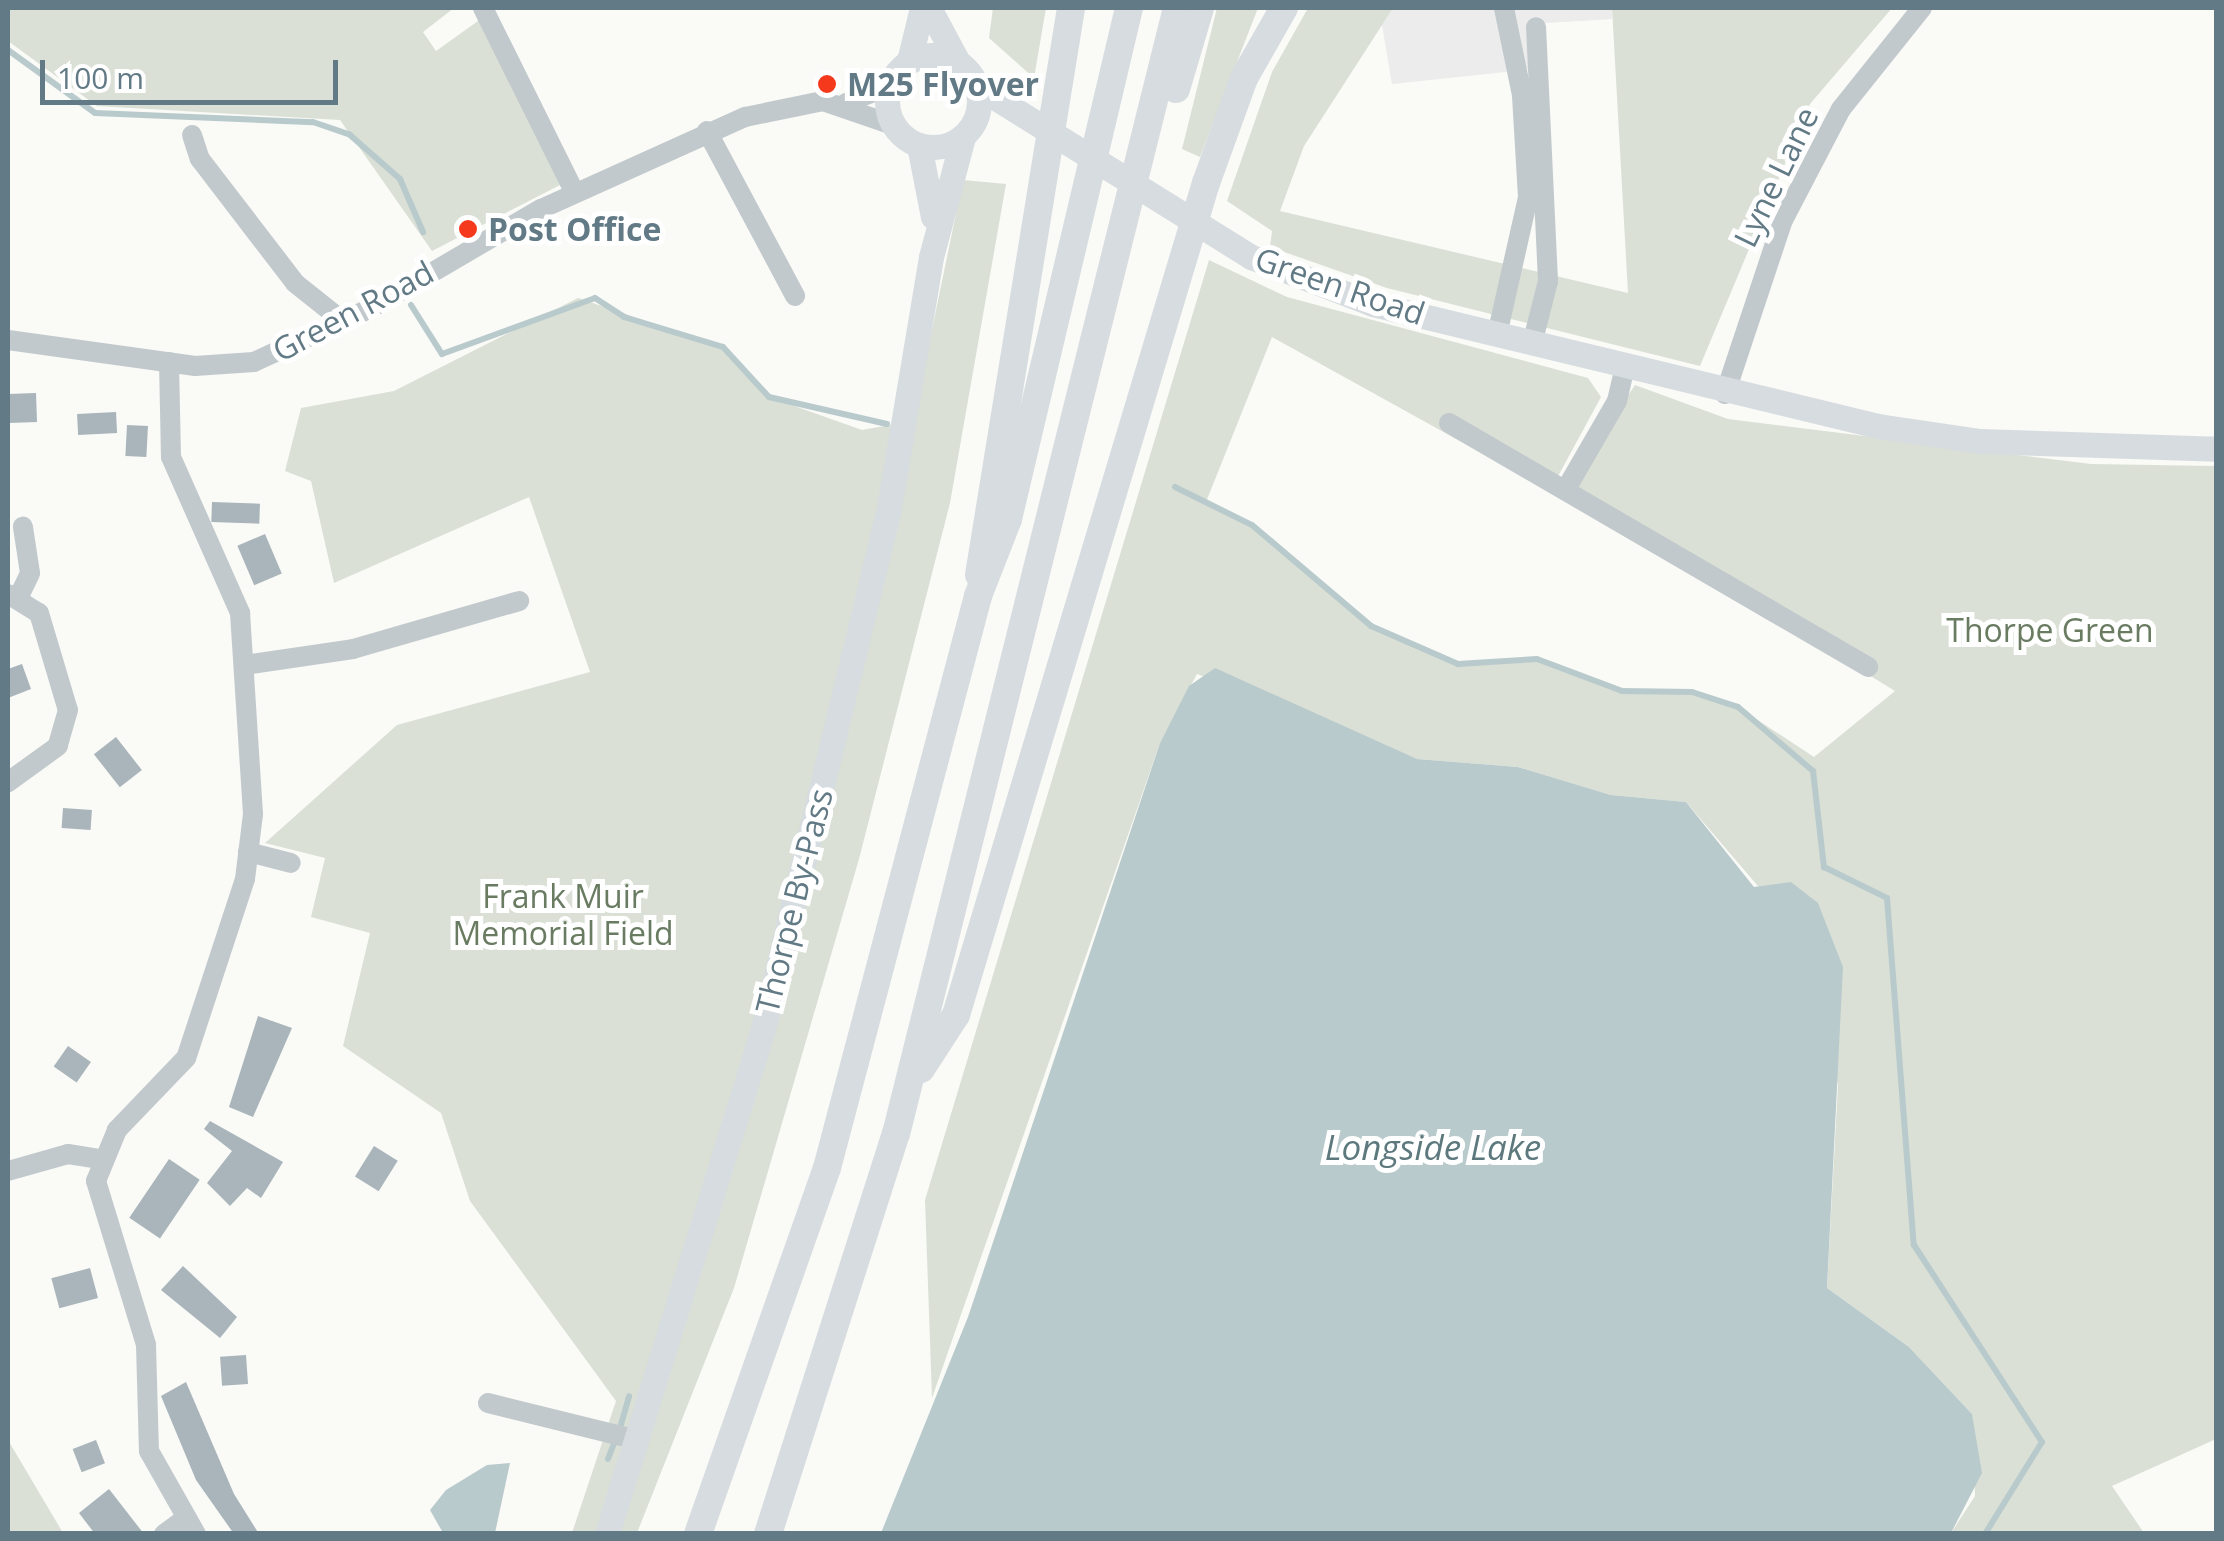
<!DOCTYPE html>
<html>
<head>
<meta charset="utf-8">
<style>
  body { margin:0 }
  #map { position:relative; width:2224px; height:1541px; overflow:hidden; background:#fafaf7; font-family:"Open Sans",sans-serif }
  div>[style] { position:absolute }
  .built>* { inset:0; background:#ebeceb }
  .green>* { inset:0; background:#dae0d6 }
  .water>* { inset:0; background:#b9cacc }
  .stream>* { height:6px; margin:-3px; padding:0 3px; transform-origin:3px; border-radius:3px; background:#b9cacc }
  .building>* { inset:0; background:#a9b5ba; transform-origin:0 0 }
  .minor>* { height:20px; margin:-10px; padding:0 10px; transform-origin:10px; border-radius:10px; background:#c2c9cc }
  .major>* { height:25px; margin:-12.5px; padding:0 12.5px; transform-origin:12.5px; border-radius:12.5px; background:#d6dcdf }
  .major>.ring { margin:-12.5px; padding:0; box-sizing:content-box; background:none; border:25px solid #d6dcdf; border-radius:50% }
  .highway>* { height:28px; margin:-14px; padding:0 14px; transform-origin:14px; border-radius:14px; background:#d6dcdf }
  .dots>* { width:28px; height:28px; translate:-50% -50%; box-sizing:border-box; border:5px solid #fff; border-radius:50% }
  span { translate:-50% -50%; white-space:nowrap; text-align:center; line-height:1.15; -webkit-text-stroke:10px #fff; paint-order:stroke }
  .poi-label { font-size:32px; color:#627a85; font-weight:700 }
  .left { translate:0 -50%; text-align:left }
  .street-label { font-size:32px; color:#627a85 }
  .park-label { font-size:32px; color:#697c62 }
  .water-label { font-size:35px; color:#5d797e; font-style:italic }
  .frame { position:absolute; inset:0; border:10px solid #627a85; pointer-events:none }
  .scale { position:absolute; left:40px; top:60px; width:298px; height:45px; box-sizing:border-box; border:5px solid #627a85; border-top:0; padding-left:12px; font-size:30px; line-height:35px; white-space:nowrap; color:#627a85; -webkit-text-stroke:8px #fff; paint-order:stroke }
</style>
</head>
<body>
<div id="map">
  <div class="built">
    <div style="clip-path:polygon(1393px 8px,1612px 8px,1612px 19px,1530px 24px,1532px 69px,1392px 84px,1382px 25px)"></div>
  </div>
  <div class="green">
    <div style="clip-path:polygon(8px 8px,454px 8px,423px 32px,436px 51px,485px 16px,560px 185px,432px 251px,340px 120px,97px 106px,8px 41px)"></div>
    <div style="clip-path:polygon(993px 8px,1046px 8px,1034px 78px,989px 38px)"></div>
    <div style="clip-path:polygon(1217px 8px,1258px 8px,1200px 157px,1182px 149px)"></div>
    <div style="clip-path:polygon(1308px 8px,1393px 8px,1304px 146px,1280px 211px,1628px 293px,1612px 8px,1892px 8px,1810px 104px,1700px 366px,1387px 288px,1270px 247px,1272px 231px,1227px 201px,1272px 72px)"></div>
    <div style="clip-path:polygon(963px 180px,1006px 184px,950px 503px,859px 859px,734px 1288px,637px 1533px,572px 1533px,616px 1401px,470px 1201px,441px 1113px,343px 1046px,370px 933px,311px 917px,325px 858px,265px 843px,397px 725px,590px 672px,529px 497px,334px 583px,311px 481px,285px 471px,301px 408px,394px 391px,578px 298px,723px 347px,769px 397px,862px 430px,913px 421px)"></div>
    <div style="clip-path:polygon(1209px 260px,1287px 297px,1588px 378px,1601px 397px,1550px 491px,1272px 337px,1206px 502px,1252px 525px,1371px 626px,1458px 664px,1537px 659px,1622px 691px,1692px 692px,1738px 707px,1814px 757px,1895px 691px,1566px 489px,1635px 385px,1728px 419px,2091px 464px,2216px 466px,2216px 1439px,2112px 1486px,2144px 1533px,1951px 1533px,1975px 1496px,1972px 1414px,1909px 1347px,1827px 1288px,1838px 1085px,1791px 882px,1763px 892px,1686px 802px,1611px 795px,1518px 767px,1417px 759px,1197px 674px,1160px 743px,932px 1398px,925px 1200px)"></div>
    <div style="clip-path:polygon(8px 1440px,63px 1533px,8px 1533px)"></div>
  </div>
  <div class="water">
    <div style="clip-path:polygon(1215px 668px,1417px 759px,1518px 767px,1611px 795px,1686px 802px,1754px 887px,1791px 882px,1818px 903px,1843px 967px,1827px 1288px,1909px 1347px,1972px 1414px,1982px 1473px,1951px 1533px,881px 1533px,968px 1317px,1160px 743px,1189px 686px)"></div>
    <div style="clip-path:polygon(510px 1463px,495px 1533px,443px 1533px,430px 1510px,446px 1490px,487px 1465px)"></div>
  </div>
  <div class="stream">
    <div style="left:8px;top:50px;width:107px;rotate:35.9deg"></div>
    <div style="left:95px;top:113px;width:218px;rotate:2.4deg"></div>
    <div style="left:313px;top:122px;width:39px;rotate:19deg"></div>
    <div style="left:350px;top:135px;width:67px;rotate:41.3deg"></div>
    <div style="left:400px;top:179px;width:58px;rotate:66.5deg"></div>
    <div style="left:411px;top:305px;width:58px;rotate:57.7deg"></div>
    <div style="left:442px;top:354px;width:163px;rotate:-20.1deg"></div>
    <div style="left:595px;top:298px;width:35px;rotate:33deg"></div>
    <div style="left:624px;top:317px;width:103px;rotate:16.9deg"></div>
    <div style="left:723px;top:347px;width:68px;rotate:47.4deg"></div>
    <div style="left:769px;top:397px;width:121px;rotate:12.9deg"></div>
    <div style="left:1175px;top:487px;width:86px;rotate:26.3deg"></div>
    <div style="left:1252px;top:525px;width:156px;rotate:40.3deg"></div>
    <div style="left:1371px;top:626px;width:95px;rotate:23.6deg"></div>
    <div style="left:1458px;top:664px;width:79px;rotate:-3.6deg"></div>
    <div style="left:1537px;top:659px;width:91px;rotate:20.6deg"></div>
    <div style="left:1622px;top:691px;width:70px;rotate:0.8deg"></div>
    <div style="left:1692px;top:692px;width:48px;rotate:18.1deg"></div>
    <div style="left:1738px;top:707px;width:99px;rotate:40.5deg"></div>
    <div style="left:1813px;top:771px;width:97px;rotate:83.5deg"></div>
    <div style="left:1824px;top:867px;width:70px;rotate:26.2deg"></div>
    <div style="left:1887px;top:898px;width:348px;rotate:85.6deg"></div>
    <div style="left:1914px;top:1245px;width:235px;rotate:57deg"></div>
    <div style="left:2042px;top:1442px;width:108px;rotate:121.8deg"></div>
    <div style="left:620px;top:1428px;width:33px;rotate:-74deg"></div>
    <div style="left:608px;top:1459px;width:22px;rotate:-69deg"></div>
  </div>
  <div class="building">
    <div style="left:36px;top:393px;width:29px;height:28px;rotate:88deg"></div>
    <div style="left:116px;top:412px;width:21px;height:39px;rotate:87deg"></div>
    <div style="left:127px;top:425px;width:21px;height:31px;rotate:3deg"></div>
    <div style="left:212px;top:502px;width:48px;height:20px;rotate:2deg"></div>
    <div style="left:265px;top:534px;width:43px;height:30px;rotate:67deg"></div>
    <div style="clip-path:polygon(22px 664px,31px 689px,8px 698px,8px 669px)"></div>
    <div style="left:116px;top:737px;width:42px;height:28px;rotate:52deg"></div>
    <div style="left:63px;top:808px;width:29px;height:20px;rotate:4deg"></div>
    <div style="clip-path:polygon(258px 1016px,292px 1028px,253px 1117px,229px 1107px)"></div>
    <div style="left:68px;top:1046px;width:28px;height:25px;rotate:35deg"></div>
    <div style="clip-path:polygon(210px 1121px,283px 1162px,261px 1198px,247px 1188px,230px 1206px,207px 1183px,232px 1151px,204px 1129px)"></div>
    <div style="left:374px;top:1146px;width:28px;height:36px;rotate:32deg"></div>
    <div style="left:169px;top:1159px;width:37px;height:71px;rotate:34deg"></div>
    <div style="clip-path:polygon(183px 1266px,237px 1317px,220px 1338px,161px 1290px)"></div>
    <div style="left:90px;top:1268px;width:31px;height:40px;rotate:75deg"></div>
    <div style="left:246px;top:1355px;width:29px;height:26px;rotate:86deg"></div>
    <div style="clip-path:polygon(186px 1382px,234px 1494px,259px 1534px,234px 1534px,196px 1480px,161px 1396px)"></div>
    <div style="left:96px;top:1440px;width:25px;height:25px;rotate:69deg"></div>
    <div style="clip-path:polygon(109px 1489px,144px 1534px,95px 1534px,79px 1513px)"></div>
  </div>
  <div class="minor">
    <div style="left:483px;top:8px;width:207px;rotate:63.6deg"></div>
    <div style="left:846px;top:103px;width:46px;rotate:-21.6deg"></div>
    <div style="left:707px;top:131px;width:187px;rotate:61.9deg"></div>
    <div style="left:192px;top:135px;width:25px;rotate:72deg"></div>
    <div style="left:200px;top:159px;width:156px;rotate:52.5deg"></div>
    <div style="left:295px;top:283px;width:63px;rotate:38.5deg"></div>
    <div style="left:1497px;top:335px;width:141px;rotate:-77.3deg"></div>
    <div style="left:1528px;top:197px;width:102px;rotate:-93.4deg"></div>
    <div style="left:1522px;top:95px;width:89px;rotate:-101.7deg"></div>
    <div style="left:8px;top:340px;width:189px;rotate:7.9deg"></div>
    <div style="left:195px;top:366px;width:59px;rotate:-3.9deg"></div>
    <div style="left:254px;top:362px;width:131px;rotate:-24.8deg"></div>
    <div style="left:373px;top:307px;width:194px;rotate:-30.3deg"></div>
    <div style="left:541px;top:209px;width:224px;rotate:-24.3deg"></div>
    <div style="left:745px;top:117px;width:80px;rotate:-11.6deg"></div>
    <div style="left:823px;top:101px;width:74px;rotate:18.9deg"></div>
    <div style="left:1532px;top:344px;width:65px;rotate:-75.7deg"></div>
    <div style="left:1548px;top:281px;width:254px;rotate:-92.7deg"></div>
    <div style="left:169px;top:362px;width:95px;rotate:88.8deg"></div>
    <div style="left:171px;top:457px;width:171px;rotate:66.1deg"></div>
    <div style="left:240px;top:613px;width:201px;rotate:86.3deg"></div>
    <div style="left:253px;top:814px;width:65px;rotate:97deg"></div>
    <div style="left:245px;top:879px;width:188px;rotate:108.2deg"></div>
    <div style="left:186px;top:1058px;width:100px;rotate:133.8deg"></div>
    <div style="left:117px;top:1130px;width:55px;rotate:112.4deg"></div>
    <div style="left:96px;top:1181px;width:171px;rotate:73deg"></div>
    <div style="left:146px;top:1345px;width:106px;rotate:88.4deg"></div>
    <div style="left:149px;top:1451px;width:95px;rotate:60.5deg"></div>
    <div style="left:1725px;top:394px;width:183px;rotate:-71.6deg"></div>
    <div style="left:1783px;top:220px;width:125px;rotate:-62.4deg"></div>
    <div style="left:1841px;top:109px;width:129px;rotate:-51.3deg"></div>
    <div style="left:1449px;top:423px;width:485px;rotate:30.2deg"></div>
    <div style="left:1566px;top:489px;width:102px;rotate:-59.9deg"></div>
    <div style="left:1617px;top:401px;width:35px;rotate:-77deg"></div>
    <div style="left:8px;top:594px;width:36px;rotate:32deg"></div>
    <div style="left:39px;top:613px;width:101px;rotate:73.4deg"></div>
    <div style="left:68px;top:710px;width:37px;rotate:106deg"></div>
    <div style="left:58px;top:746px;width:62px;rotate:144.2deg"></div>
    <div style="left:19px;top:596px;width:25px;rotate:-64deg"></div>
    <div style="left:30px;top:573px;width:47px;rotate:-98.7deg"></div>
    <div style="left:245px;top:665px;width:109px;rotate:-8.4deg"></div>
    <div style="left:353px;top:649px;width:173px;rotate:-16.1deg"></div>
    <div style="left:248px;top:852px;width:44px;rotate:14.3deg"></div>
    <div style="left:8px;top:1171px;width:62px;rotate:-15.8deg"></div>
    <div style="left:68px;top:1154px;width:31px;rotate:9deg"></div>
    <div style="left:488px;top:1403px;width:154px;rotate:13.9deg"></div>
    <div style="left:164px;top:1534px;width:27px;rotate:-36deg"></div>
  </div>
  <div class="major">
    <div style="left:929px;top:8px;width:61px;rotate:61.8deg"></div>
    <div class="ring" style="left:887px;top:55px;width:67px;height:67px"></div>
    <div style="left:909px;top:61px;width:55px;rotate:-76.2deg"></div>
    <div style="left:978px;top:87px;width:322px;rotate:31.9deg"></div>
    <div style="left:1251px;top:257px;width:131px;rotate:21.1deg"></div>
    <div style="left:1373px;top:304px;width:520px;rotate:13.58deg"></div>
    <div style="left:1878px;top:426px;width:103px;rotate:8.4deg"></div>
    <div style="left:1980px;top:441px;width:236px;rotate:1.9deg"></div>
    <div style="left:919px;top:145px;width:73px;rotate:79deg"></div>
    <div style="left:607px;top:1534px;width:529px;rotate:-72.83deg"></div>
    <div style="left:763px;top:1029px;width:536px;rotate:-76.4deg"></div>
    <div style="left:889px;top:508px;width:254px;rotate:-80.5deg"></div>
    <div style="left:931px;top:257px;width:124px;rotate:-75.1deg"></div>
  </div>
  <div class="highway">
    <div style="left:1176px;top:89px;width:84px;rotate:-73.5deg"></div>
    <div style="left:979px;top:575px;width:574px;rotate:-80.78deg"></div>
    <div style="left:921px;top:1069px;width:64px;rotate:-57.1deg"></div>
    <div style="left:956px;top:1015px;width:869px;rotate:-73.28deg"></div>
    <div style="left:1206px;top:183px;width:112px;rotate:-70.1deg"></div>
    <div style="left:1244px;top:78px;width:81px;rotate:-60.3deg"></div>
    <div style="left:698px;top:1534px;width:388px;rotate:-70.6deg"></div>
    <div style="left:827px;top:1168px;width:592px;rotate:-75.21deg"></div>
    <div style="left:978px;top:596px;width:83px;rotate:-68.7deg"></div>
    <div style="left:1008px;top:519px;width:525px;rotate:-76.68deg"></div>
    <div style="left:768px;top:1534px;width:420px;rotate:-72.3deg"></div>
    <div style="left:896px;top:1134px;width:1161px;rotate:-75.99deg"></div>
  </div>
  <div class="dots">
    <div style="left:827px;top:84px;background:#f4391d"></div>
    <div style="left:468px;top:229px;background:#f4391d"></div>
  </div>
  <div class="poi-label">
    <span class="left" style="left:847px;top:84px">M25 Flyover</span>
    <span class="left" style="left:488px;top:229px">Post Office</span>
  </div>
  <div class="street-label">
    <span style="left:1776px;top:177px;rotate:-64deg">Lyne Lane</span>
    <span style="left:1340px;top:286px;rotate:19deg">Green Road</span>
    <span style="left:353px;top:311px;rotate:-28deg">Green Road</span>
    <span style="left:794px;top:901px;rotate:-76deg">Thorpe By-Pass</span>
  </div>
  <div class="park-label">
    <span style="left:2050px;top:630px">Thorpe Green</span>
    <span style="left:563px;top:915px">Frank Muir<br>Memorial Field</span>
  </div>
  <div class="water-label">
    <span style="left:1433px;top:1147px">Longside Lake</span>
  </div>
  <div class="frame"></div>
  <div class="scale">100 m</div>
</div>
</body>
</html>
